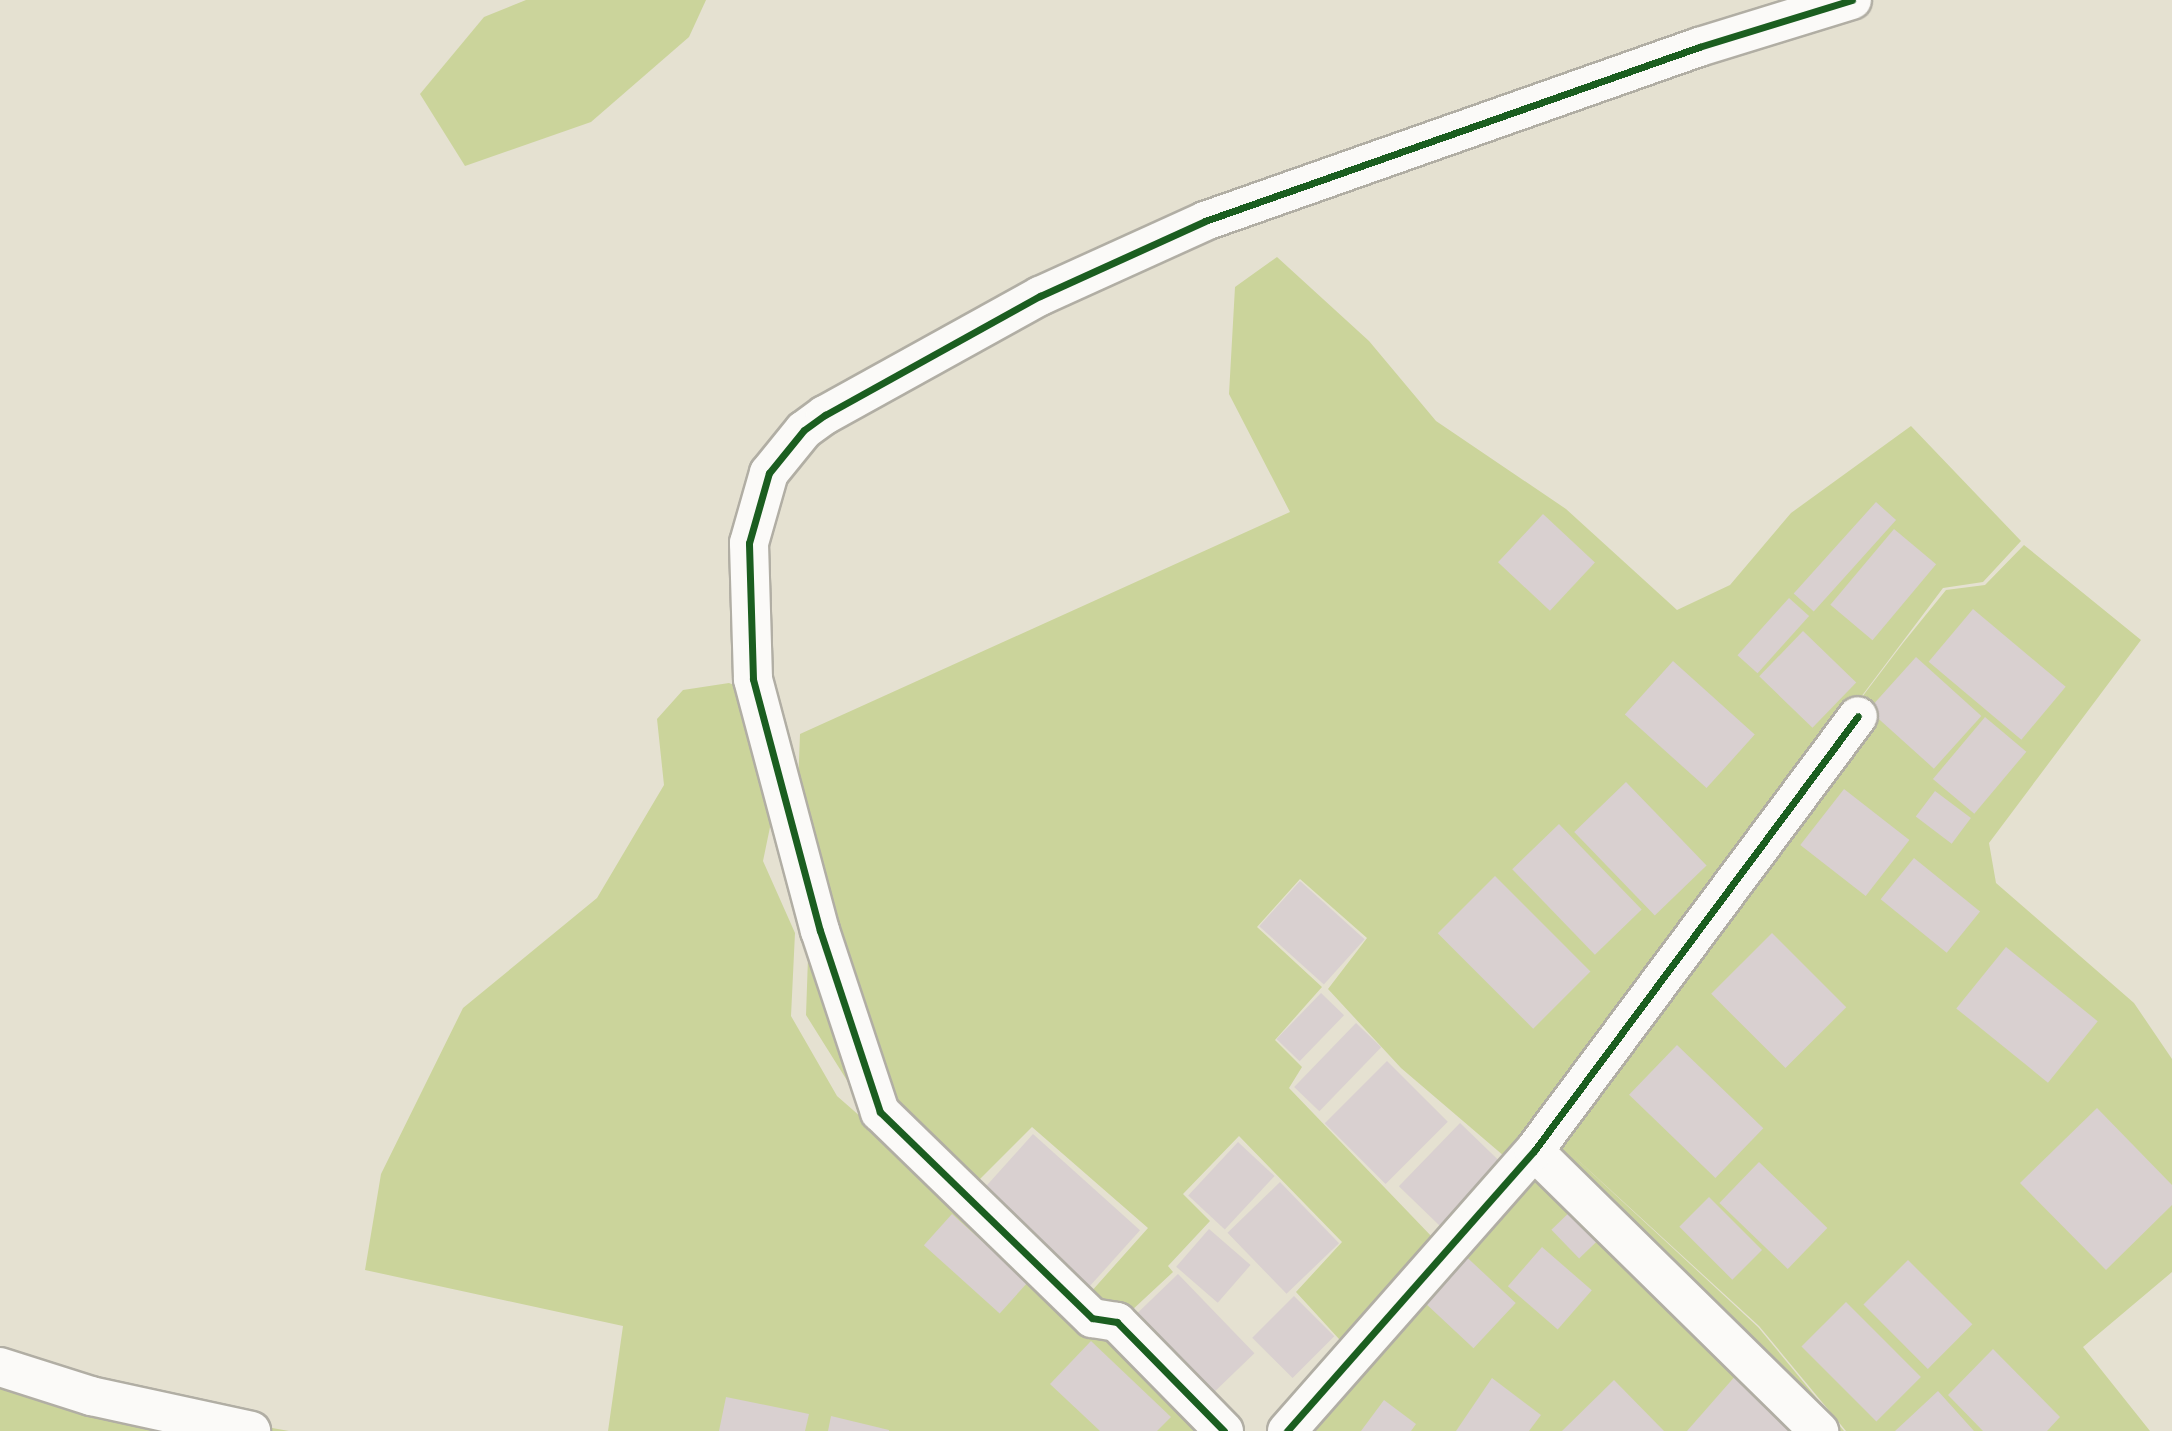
<!DOCTYPE html>
<html>
<head>
<meta charset="utf-8">
<style>
  body { margin:0 }
  #map { position:relative; width:2172px; height:1431px; overflow:hidden; background:#e5e1d1; font-family:Kalam,sans-serif }
  div>[style] { position:absolute }
  .green>* { inset:0; background:#cbd49b }
  .building>* { inset:0; background:#d9d0d0; transform-origin:0 0 }
  .roads { filter:drop-shadow(2px 0 #b1aea4) drop-shadow(-2px 0 #b1aea4) drop-shadow(0 2px #b1aea4) drop-shadow(0 -2px #b1aea4) }
  .street>* { height:38px; margin:-19px; padding:0 19px; transform-origin:19px; border-radius:19px; background:#fbfaf8 }
  .secondary>* { height:38px; margin:-19px; padding:0 19px; transform-origin:19px; border-radius:19px; background:#fbfaf8 }
  .cycleway>* { height:7px; margin:-3.5px; padding:0 3.5px; transform-origin:3.5px; border-radius:3.5px; background:#1b5e20 }
  span { translate:-50% -50%; white-space:nowrap; text-align:center; line-height:1.15; -webkit-text-stroke:7px #fbf7ec; paint-order:stroke }
</style>
</head>
<body>
<div id="map">
  <div class="green">
    <div style="clip-path:polygon(526px 0,706px 0,689px 37px,591px 122px,465px 166px,420px 94px,484px 17px)"></div>
    <div style="clip-path:polygon(1277px 257px,1369px 341px,1436px 421px,1566px 509px,1677px 610px,1730px 585px,1791px 513px,1911px 426px,2021px 541px,1983px 582px,1943px 588px,1511px 1162px,1401px 1068px,1328px 989px,1367px 938px,1300px 879px,1257px 927px,1322px 987px,1275px 1040px,1302px 1067px,1289px 1088px,1434px 1239px,1356px 1342px,1339px 1339px,1296px 1292px,1342px 1242px,1239px 1136px,1183px 1194px,1210px 1221px,1168px 1266px,1173px 1272px,1130px 1312px,1090px 1293px,1148px 1228px,1032px 1127px,970px 1189px,848px 1082px,806px 1015px,809px 929px,780px 858px,798px 787px,800px 734px,1290px 512px,1229px 394px,1235px 287px)"></div>
    <div style="clip-path:polygon(2024px 545px,2141px 640px,1989px 843px,1996px 883px,2134px 1003px,2172px 1059px,2172px 1272px,2083px 1347px,2150px 1431px,1846px 1431px,1759px 1326px,1568px 1151px,1758px 1327px,1844px 1431px,1305px 1431px,1903px 643px,1946px 590px,1985px 585px)"></div>
    <div style="clip-path:polygon(729px 683px,763px 697px,781px 774px,763px 861px,795px 933px,791px 1016px,837px 1096px,1219px 1431px,608px 1431px,623px 1326px,365px 1270px,381px 1174px,463px 1008px,597px 898px,664px 785px,657px 719px,683px 690px)"></div>
    <div style="clip-path:polygon(0 1369px,119px 1401px,289px 1431px,0 1431px)"></div>
  </div>
  <div class="building">
    <div style="left:1876px;top:502px;width:27px;height:123px;rotate:42deg"></div>
    <div style="left:1543px;top:514px;width:71px;height:66px;rotate:43deg"></div>
    <div style="left:1894px;top:529px;width:55px;height:99px;rotate:40deg"></div>
    <div style="left:1789px;top:598px;width:27px;height:77px;rotate:42deg"></div>
    <div style="left:1973px;top:609px;width:121px;height:69px;rotate:40deg"></div>
    <div style="left:1803px;top:631px;width:74px;height:63px;rotate:44deg"></div>
    <div style="left:1916px;top:657px;width:88px;height:71px;rotate:42deg"></div>
    <div style="left:1673px;top:661px;width:110px;height:72px;rotate:42deg"></div>
    <div style="left:1985px;top:717px;width:54px;height:81px;rotate:40deg"></div>
    <div style="left:1626px;top:782px;width:116px;height:72px;rotate:46deg"></div>
    <div style="left:1844px;top:789px;width:83px;height:71px;rotate:38deg"></div>
    <div style="left:1935px;top:791px;width:45px;height:32px;rotate:37deg"></div>
    <div style="left:1559px;top:824px;width:119px;height:65px;rotate:46deg"></div>
    <div style="left:1914px;top:858px;width:85px;height:53px;rotate:39deg"></div>
    <div style="left:1495px;top:876px;width:135px;height:81px;rotate:45deg"></div>
    <div style="left:1300px;top:881px;width:87px;height:61px;rotate:42deg"></div>
    <div style="left:1772px;top:933px;width:105px;height:86px;rotate:45deg"></div>
    <div style="left:2006px;top:947px;width:118px;height:79px;rotate:39deg"></div>
    <div style="left:1321px;top:993px;width:32px;height:64px;rotate:44deg"></div>
    <div style="left:1356px;top:1023px;width:35px;height:89px;rotate:44deg"></div>
    <div style="left:1677px;top:1045px;width:120px;height:69px;rotate:44deg"></div>
    <div style="left:1387px;top:1061px;width:86px;height:88px;rotate:45deg"></div>
    <div style="clip-path:polygon(2097px 1108px,2172px 1185px,2172px 1205px,2106px 1270px,2020px 1183px)"></div>
    <div style="left:1460px;top:1123px;width:59px;height:88px;rotate:44deg"></div>
    <div style="left:1033px;top:1134px;width:144px;height:84px;rotate:42deg"></div>
    <div style="left:1238px;top:1142px;width:50px;height:73px;rotate:43deg"></div>
    <div style="left:1759px;top:1162px;width:95px;height:57px;rotate:44deg"></div>
    <div style="left:1280px;top:1182px;width:85px;height:73px;rotate:46deg"></div>
    <div style="left:1709px;top:1197px;width:75px;height:42px;rotate:45deg"></div>
    <div style="left:1578px;top:1204px;width:40px;height:37px;rotate:46deg"></div>
    <div style="left:952px;top:1214px;width:102px;height:42px;rotate:42deg"></div>
    <div style="left:1209px;top:1229px;width:55px;height:50px;rotate:41deg"></div>
    <div style="left:1542px;top:1247px;width:66px;height:52px;rotate:41deg"></div>
    <div style="left:1458px;top:1249px;width:79px;height:62px;rotate:43deg"></div>
    <div style="left:1908px;top:1260px;width:91px;height:63px;rotate:45deg"></div>
    <div style="left:1178px;top:1274px;width:110px;height:57px;rotate:46deg"></div>
    <div style="left:1294px;top:1296px;width:57px;height:59px;rotate:45deg"></div>
    <div style="left:1846px;top:1302px;width:106px;height:63px;rotate:45deg"></div>
    <div style="clip-path:polygon(1091px 1341px,1171px 1417px,1157px 1431px,1100px 1431px,1050px 1384px)"></div>
    <div style="clip-path:polygon(1993px 1349px,2060px 1417px,2047px 1431px,1983px 1431px,1948px 1395px)"></div>
    <div style="clip-path:polygon(1737px 1374px,1802px 1431px,1687px 1431px)"></div>
    <div style="clip-path:polygon(1492px 1378px,1541px 1415px,1529px 1431px,1456px 1431px)"></div>
    <div style="clip-path:polygon(1614px 1380px,1664px 1431px,1562px 1431px)"></div>
    <div style="clip-path:polygon(1938px 1391px,1974px 1431px,1895px 1431px,1908px 1419px)"></div>
    <div style="clip-path:polygon(726px 1397px,809px 1414px,805px 1431px,719px 1431px)"></div>
    <div style="clip-path:polygon(1384px 1400px,1416px 1424px,1411px 1431px,1361px 1431px)"></div>
    <div style="clip-path:polygon(831px 1416px,889px 1430px,889px 1431px,828px 1431px)"></div>
  </div>
  <div class="roads">
    <div class="street">
      <div style="left:1534px;top:1151px;width:400px;rotate:44.5deg"></div>
      <div style="left:1224px;top:1431px;width:153px;rotate:-134.5deg"></div>
      <div style="left:1117px;top:1322px;width:25px;rotate:-171deg"></div>
      <div style="left:1092px;top:1318px;width:296px;rotate:-135.8deg"></div>
      <div style="left:880px;top:1112px;width:191px;rotate:-108.3deg"></div>
      <div style="left:820px;top:931px;width:261px;rotate:-104.9deg"></div>
      <div style="left:753px;top:679px;width:136px;rotate:-91.7deg"></div>
      <div style="left:749px;top:543px;width:73px;rotate:-74.1deg"></div>
      <div style="left:769px;top:473px;width:55px;rotate:-50.9deg"></div>
      <div style="left:804px;top:430px;width:26px;rotate:-36deg"></div>
      <div style="left:825px;top:415px;width:246px;rotate:-29deg"></div>
      <div style="left:1040px;top:296px;width:181px;rotate:-24.4deg"></div>
      <div style="left:1205px;top:221px;width:524px;rotate:-19.4deg"></div>
      <div style="left:1699px;top:47px;width:160px;rotate:-17.1deg"></div>
      <div style="left:1287px;top:1431px;width:373px;rotate:-48.6deg"></div>
      <div style="left:1534px;top:1151px;width:542px;rotate:-53.32deg"></div>
    </div>
    <div class="secondary">
      <div style="left:0;top:1367px;width:96px;rotate:17.7deg"></div>
      <div style="left:91px;top:1396px;width:164px;rotate:12.3deg"></div>
    </div>
  </div>
  <div class="cycleway">
    <div style="left:1224px;top:1431px;width:153px;rotate:-134.5deg"></div>
    <div style="left:1117px;top:1322px;width:25px;rotate:-171deg"></div>
    <div style="left:1092px;top:1318px;width:296px;rotate:-135.8deg"></div>
    <div style="left:880px;top:1112px;width:191px;rotate:-108.3deg"></div>
    <div style="left:820px;top:931px;width:261px;rotate:-104.9deg"></div>
    <div style="left:753px;top:679px;width:136px;rotate:-91.7deg"></div>
    <div style="left:749px;top:543px;width:73px;rotate:-74.1deg"></div>
    <div style="left:769px;top:473px;width:55px;rotate:-50.9deg"></div>
    <div style="left:804px;top:430px;width:26px;rotate:-36deg"></div>
    <div style="left:825px;top:415px;width:246px;rotate:-29deg"></div>
    <div style="left:1040px;top:296px;width:181px;rotate:-24.4deg"></div>
    <div style="left:1205px;top:221px;width:524px;rotate:-19.4deg"></div>
    <div style="left:1699px;top:47px;width:160px;rotate:-17.1deg"></div>
    <div style="left:1287px;top:1431px;width:373px;rotate:-48.6deg"></div>
    <div style="left:1534px;top:1151px;width:542px;rotate:-53.32deg"></div>
  </div>
</div>
</body>
</html>
